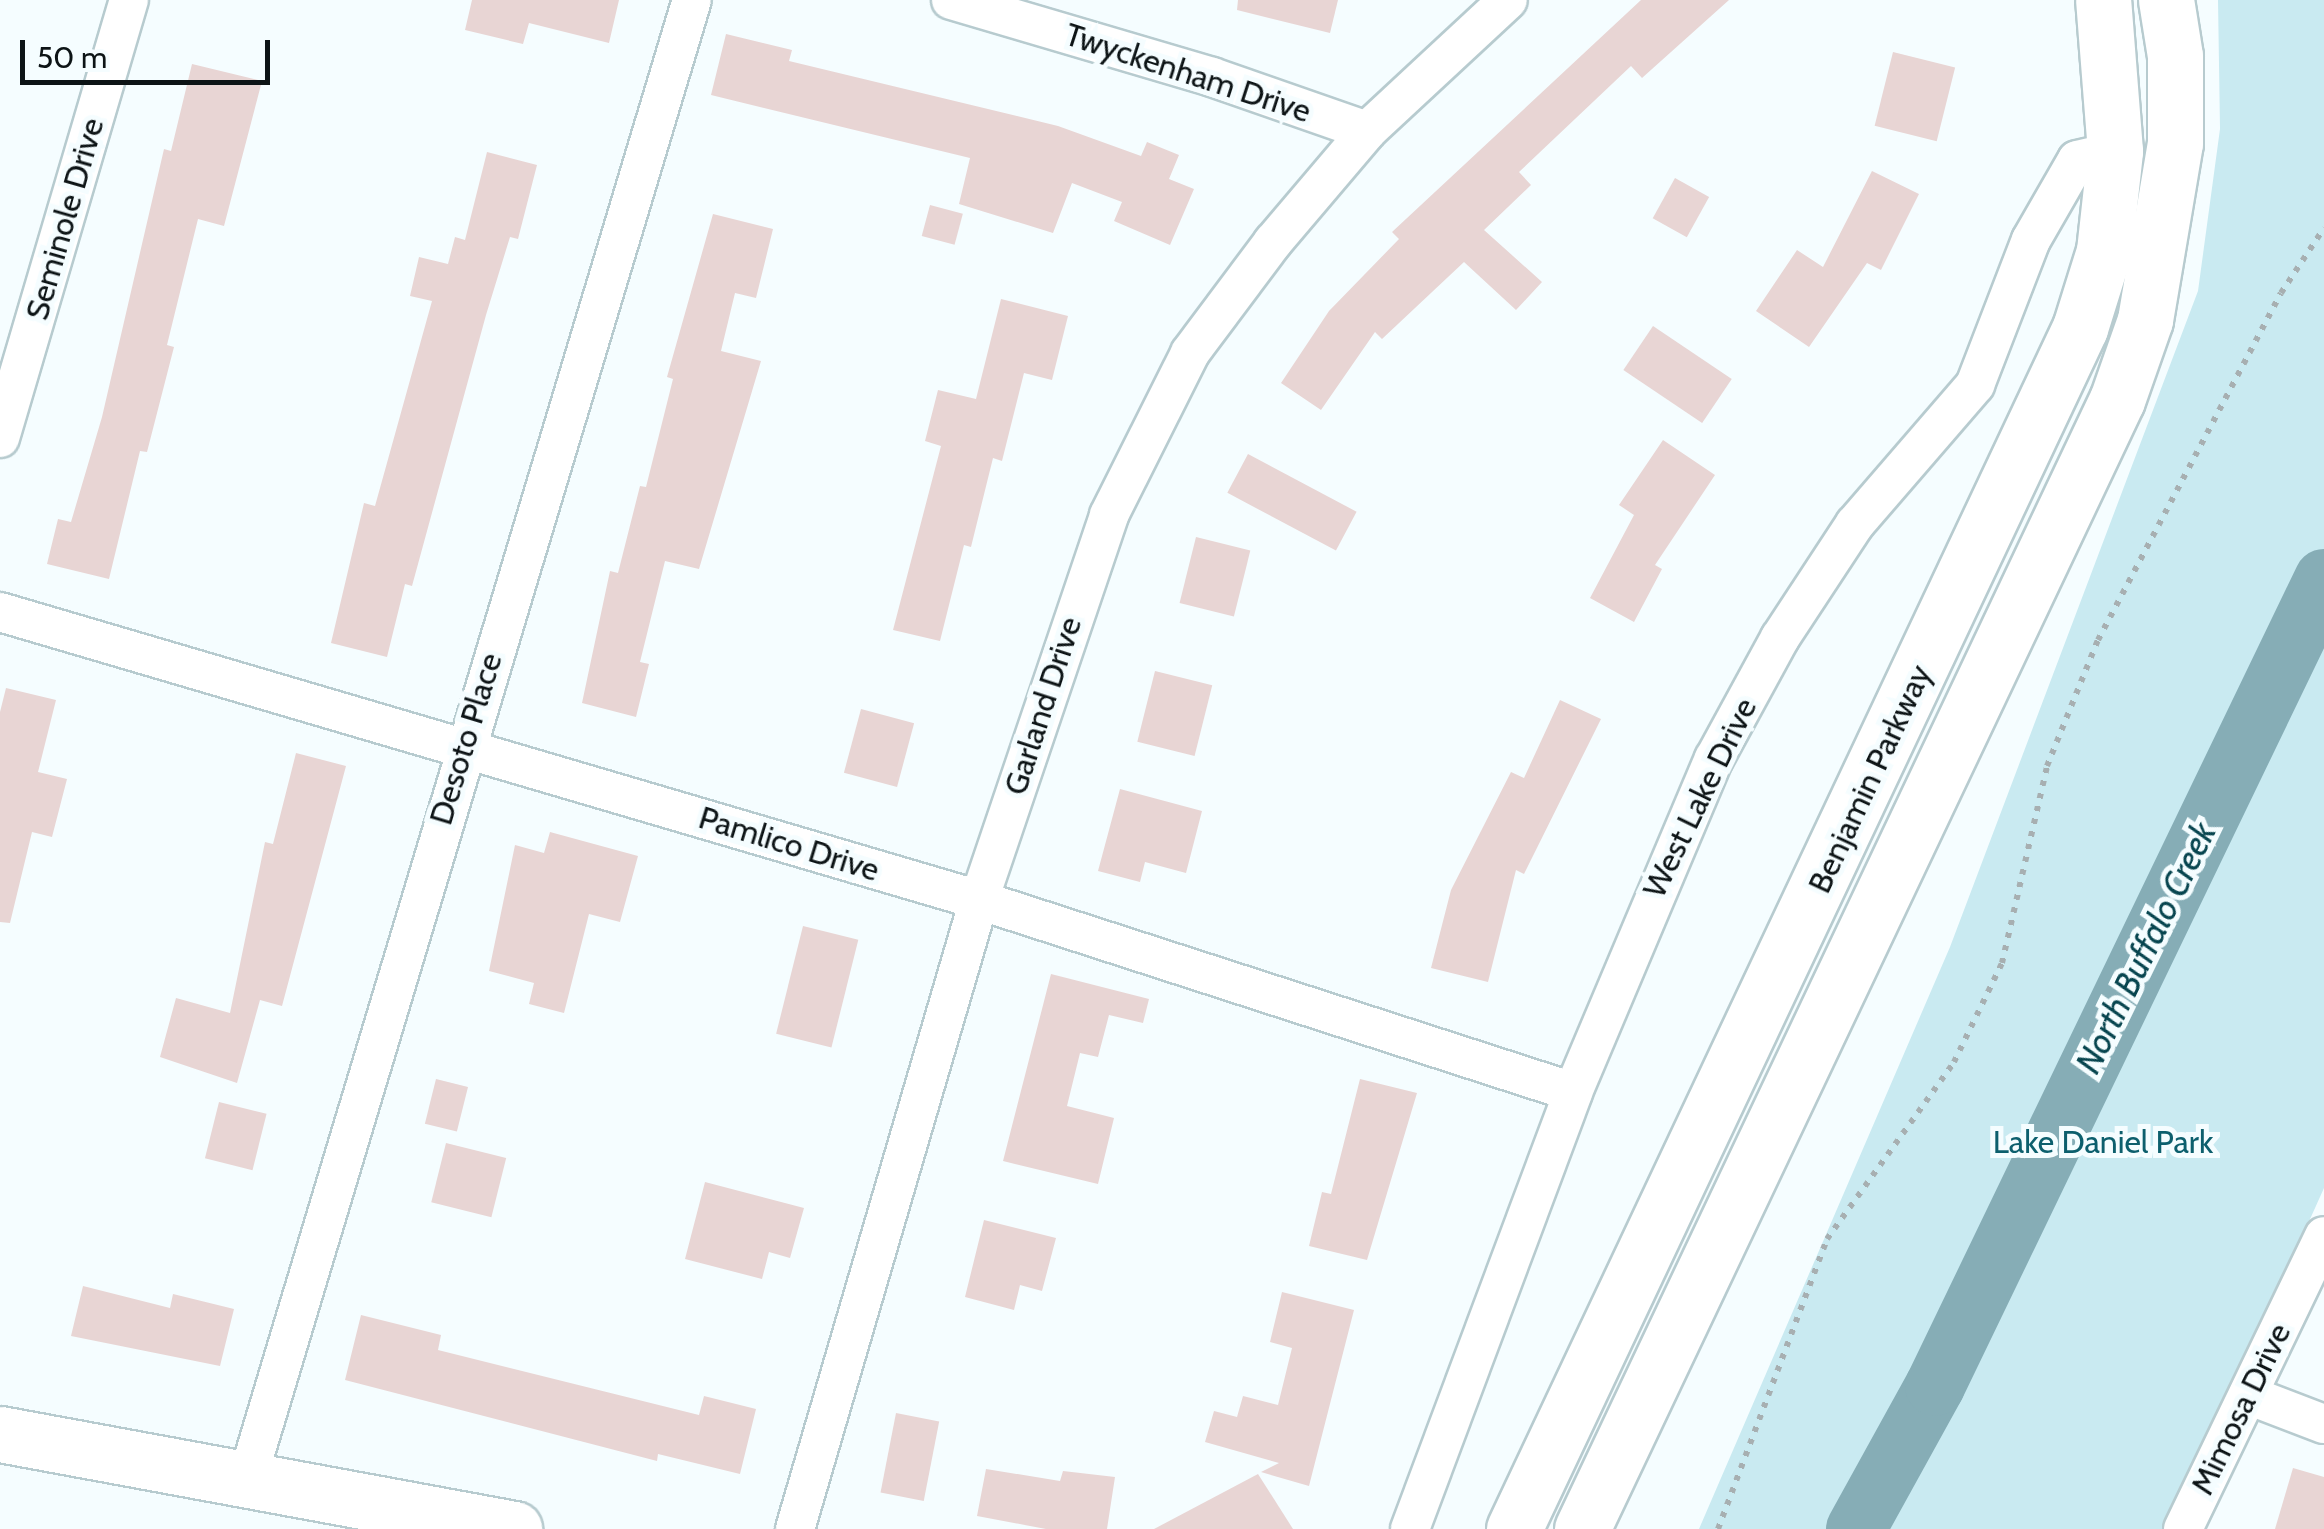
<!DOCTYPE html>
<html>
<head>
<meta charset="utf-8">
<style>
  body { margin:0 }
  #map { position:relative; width:2324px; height:1529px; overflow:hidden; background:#f5fdff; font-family:Cabin,sans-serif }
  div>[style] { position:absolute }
  .green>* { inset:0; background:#c9eaf1 }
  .river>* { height:60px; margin:-30px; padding:0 30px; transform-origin:30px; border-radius:30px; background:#86adb6 }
  .building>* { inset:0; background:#e8d5d4; transform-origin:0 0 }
  .path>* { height:6px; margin-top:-3px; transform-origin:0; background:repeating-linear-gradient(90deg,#a7afb1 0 5px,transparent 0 13px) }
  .roads { filter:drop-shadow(2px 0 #b7cbcf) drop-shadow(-2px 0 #b7cbcf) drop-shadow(0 2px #b7cbcf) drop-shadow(0 -2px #b7cbcf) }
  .minor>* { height:38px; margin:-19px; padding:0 19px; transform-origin:19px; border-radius:19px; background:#fff }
  .secondary>* { height:55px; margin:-27.5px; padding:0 27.5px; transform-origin:27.5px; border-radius:27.5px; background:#fff }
  .primary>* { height:55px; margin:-27.5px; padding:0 27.5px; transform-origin:27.5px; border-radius:27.5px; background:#fff }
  span { translate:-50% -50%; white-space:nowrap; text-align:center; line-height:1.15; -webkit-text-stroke:10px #f5fdff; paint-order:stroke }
  .street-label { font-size:32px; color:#0d1416 }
  .park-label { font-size:32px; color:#0d5f6d }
  .water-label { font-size:35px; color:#07454f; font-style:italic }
  .scale { position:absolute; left:20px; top:40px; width:250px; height:45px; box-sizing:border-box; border:5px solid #0d1416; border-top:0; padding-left:12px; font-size:30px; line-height:35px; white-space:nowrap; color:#0d1416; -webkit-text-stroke:8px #f5fdff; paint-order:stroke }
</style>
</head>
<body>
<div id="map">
  <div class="green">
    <div style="clip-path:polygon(2218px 0,2324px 0,2324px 1188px,2171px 1529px,1699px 1529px,1950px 947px,2198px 291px,2220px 129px)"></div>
  </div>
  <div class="river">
    <div style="left:1856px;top:1529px;width:163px;rotate:-61.1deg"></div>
    <div style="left:1935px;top:1386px;width:896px;rotate:-64.26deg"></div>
  </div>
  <div class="building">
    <div style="clip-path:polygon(472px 0,619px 0,609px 43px,529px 23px,523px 44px,465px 30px)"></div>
    <div style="clip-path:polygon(1238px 0,1338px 0,1330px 33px,1237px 10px)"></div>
    <div style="clip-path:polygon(1641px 0,1729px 0,1642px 78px,1631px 66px,1519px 172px,1531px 185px,1484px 230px,1542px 282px,1516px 310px,1464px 262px,1382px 339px,1375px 332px,1321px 410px,1281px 383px,1329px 311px,1399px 239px,1392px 232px)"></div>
    <div style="clip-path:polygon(726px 34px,792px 50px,789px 61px,1058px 126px,1141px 156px,1147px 142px,1179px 155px,1169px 179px,1194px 189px,1170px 245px,1114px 221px,1122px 202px,1072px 183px,1053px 233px,959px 204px,970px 158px,711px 95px)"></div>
    <div style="left:1893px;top:52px;width:64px;height:76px;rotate:14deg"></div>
    <div style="clip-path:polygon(192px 64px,262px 81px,224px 226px,198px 219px,167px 345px,174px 347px,147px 452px,140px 451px,109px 579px,47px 564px,58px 519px,71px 522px,102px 417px,164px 149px,171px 151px)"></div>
    <div style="clip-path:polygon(487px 152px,537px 165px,518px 239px,510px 237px,486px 315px,412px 586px,405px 584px,387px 657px,331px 643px,364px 503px,375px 506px,432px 301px,410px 296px,419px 257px,448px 264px,455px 237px,465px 240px)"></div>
    <div style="clip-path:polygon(1872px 171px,1919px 194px,1881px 270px,1867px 263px,1809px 347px,1756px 311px,1797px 250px,1823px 267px)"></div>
    <div style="left:1675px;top:178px;width:39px;height:46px;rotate:29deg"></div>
    <div style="left:930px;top:205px;width:34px;height:32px;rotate:15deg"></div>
    <div style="clip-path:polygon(713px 214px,773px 229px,756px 298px,735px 293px,721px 351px,761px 361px,699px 569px,665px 561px,640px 662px,649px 664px,636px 717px,582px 703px,610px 571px,618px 573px,640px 486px,646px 487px,673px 379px,667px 377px)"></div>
    <div style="clip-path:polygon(1001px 299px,1068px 316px,1052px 380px,1024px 373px,1002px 461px,993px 458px,971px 547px,964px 545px,940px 641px,893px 630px,941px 446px,925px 441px,938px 390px,976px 399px)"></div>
    <div style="left:1653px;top:326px;width:95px;height:53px;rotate:34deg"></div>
    <div style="clip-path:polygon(1663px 440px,1715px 475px,1655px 565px,1662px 569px,1634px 622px,1590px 598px,1634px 515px,1619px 505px)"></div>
    <div style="left:1248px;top:454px;width:123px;height:44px;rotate:28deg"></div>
    <div style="left:1196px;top:537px;width:56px;height:68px;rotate:14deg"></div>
    <div style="left:1155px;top:671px;width:59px;height:73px;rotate:14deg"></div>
    <div style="clip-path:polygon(6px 688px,56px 700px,38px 772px,67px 779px,52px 837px,32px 832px,10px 923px,0 922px,0 712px)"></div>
    <div style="clip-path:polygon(1560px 700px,1601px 719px,1524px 874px,1516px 870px,1488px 982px,1431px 968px,1451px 890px,1511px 772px,1524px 778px)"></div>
    <div style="left:861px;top:709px;width:55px;height:66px;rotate:15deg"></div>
    <div style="clip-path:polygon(296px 753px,346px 766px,282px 1006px,260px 1000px,237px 1083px,160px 1057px,176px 998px,230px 1013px,265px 842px,273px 844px)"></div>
    <div style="clip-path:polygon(1120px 789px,1202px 811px,1186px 873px,1145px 862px,1140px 882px,1098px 871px)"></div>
    <div style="clip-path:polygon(550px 832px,638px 856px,620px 922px,589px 914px,564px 1013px,529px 1004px,534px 983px,489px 971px,515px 845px,544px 853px)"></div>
    <div style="left:803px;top:926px;width:57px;height:111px;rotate:14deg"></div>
    <div style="clip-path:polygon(1051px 974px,1149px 999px,1143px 1023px,1109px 1015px,1098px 1057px,1080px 1053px,1067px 1106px,1114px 1118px,1098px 1184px,1003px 1161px)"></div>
    <div style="left:436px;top:1079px;width:33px;height:46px;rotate:14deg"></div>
    <div style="clip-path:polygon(1360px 1079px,1417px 1093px,1367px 1260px,1309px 1246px,1322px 1192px,1331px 1194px)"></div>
    <div style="left:219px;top:1102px;width:49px;height:58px;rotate:14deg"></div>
    <div style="left:446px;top:1143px;width:62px;height:61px;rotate:14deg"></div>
    <div style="clip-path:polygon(705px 1182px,804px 1208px,790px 1258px,769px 1252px,762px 1279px,685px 1259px)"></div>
    <div style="clip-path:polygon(984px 1220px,1056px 1238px,1042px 1291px,1020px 1285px,1014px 1310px,965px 1297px)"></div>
    <div style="clip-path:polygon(83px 1286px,170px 1308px,173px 1294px,234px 1309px,220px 1366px,71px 1336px)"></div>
    <div style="clip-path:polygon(1282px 1292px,1354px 1310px,1309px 1486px,1261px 1472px,1279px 1463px,1205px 1442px,1214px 1411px,1237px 1417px,1243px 1396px,1278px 1405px,1292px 1348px,1270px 1342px)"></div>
    <div style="clip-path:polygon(361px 1315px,441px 1335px,438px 1350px,699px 1415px,704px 1396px,756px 1409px,740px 1474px,658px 1454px,657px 1461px,345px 1380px)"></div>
    <div style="left:896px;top:1413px;width:44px;height:81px;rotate:11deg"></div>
    <div style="clip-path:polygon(2293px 1468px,2324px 1477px,2324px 1529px,2275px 1529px)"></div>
    <div style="clip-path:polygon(986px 1469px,1060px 1481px,1063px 1471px,1115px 1477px,1107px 1529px,1046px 1529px,977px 1516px)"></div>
    <div style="clip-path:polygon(1258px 1474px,1293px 1529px,1154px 1529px)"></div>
  </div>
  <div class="path">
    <div style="left:1718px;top:1529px;width:310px;rotate:-69.4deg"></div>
    <div style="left:1827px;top:1239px;width:218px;rotate:-54.3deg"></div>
    <div style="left:1954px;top:1062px;width:110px;rotate:-64.1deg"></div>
    <div style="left:2002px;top:963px;width:202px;rotate:-77.1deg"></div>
    <div style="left:2047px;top:766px;width:136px;rotate:-68deg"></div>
    <div style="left:2098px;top:640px;width:392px;rotate:-62.2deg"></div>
    <div style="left:2281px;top:293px;width:78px;rotate:-56.5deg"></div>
  </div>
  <div class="roads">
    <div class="minor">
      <div style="left:951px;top:0;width:272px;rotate:16.4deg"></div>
      <div style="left:1212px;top:77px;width:164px;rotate:19.2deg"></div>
      <div style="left:0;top:438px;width:457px;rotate:-73.6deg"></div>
      <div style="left:0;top:612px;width:1020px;rotate:16.39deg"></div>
      <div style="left:979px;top:900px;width:624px;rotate:17.91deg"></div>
      <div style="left:2248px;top:1395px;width:81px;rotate:20.9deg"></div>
      <div style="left:247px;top:1480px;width:1545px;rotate:-73.27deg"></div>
      <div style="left:795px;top:1529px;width:655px;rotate:-73.69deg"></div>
      <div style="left:979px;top:900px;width:406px;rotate:-71.3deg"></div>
      <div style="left:1109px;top:515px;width:181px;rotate:-63.4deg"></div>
      <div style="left:1190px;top:353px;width:139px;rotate:-53.2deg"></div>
      <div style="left:1273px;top:242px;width:145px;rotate:-49.7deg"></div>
      <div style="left:1367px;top:131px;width:192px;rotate:-42.9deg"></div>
      <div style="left:1410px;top:1529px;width:466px;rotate:-69.5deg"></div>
      <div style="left:1573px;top:1092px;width:362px;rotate:-67.1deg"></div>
      <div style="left:1714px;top:759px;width:138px;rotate:-61.4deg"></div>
      <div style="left:1780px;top:638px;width:136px;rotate:-56.7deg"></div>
      <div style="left:1855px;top:524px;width:184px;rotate:-49.2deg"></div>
      <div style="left:1975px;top:385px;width:155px;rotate:-68.9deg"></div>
      <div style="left:2031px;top:240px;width:92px;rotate:-60.1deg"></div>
      <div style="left:2077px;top:160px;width:39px;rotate:-13deg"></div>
      <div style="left:2183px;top:1529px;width:325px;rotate:-64.3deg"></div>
    </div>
    <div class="secondary">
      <div style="left:0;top:1434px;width:523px;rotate:10.47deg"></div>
    </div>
    <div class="primary">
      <div style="left:1514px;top:1529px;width:1328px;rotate:-64.77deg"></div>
      <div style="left:2080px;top:328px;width:81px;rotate:-72.7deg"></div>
      <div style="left:2104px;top:251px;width:101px;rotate:-83.7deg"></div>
      <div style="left:2115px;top:151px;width:151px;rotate:-94.5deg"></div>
      <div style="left:1582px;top:1529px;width:1249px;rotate:-64.65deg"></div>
      <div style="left:2117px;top:400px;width:85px;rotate:-70.7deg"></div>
      <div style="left:2145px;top:320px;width:180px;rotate:-80.4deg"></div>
      <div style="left:2175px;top:143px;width:87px;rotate:-90deg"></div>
      <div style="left:2175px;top:56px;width:57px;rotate:-99.1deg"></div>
    </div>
  </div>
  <div class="street-label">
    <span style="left:1188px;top:73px;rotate:18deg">Twyckenham Drive</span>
    <span style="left:65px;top:219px;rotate:-74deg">Seminole Drive</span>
    <span style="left:1043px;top:706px;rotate:-72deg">Garland Drive</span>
    <span style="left:466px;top:739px;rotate:-73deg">Desoto Place</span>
    <span style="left:1870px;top:779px;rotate:-65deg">Benjamin Parkway</span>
    <span style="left:1700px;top:798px;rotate:-64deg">West Lake Drive</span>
    <span style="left:789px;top:844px;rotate:17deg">Pamlico Drive</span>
    <span style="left:2241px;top:1409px;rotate:-64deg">Mimosa Drive</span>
  </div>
  <div class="park-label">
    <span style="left:2103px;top:1142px">Lake Daniel Park</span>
  </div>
  <div class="water-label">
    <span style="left:2146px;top:948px;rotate:-64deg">North Buffalo Creek</span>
  </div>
  <div class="scale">50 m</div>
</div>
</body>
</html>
